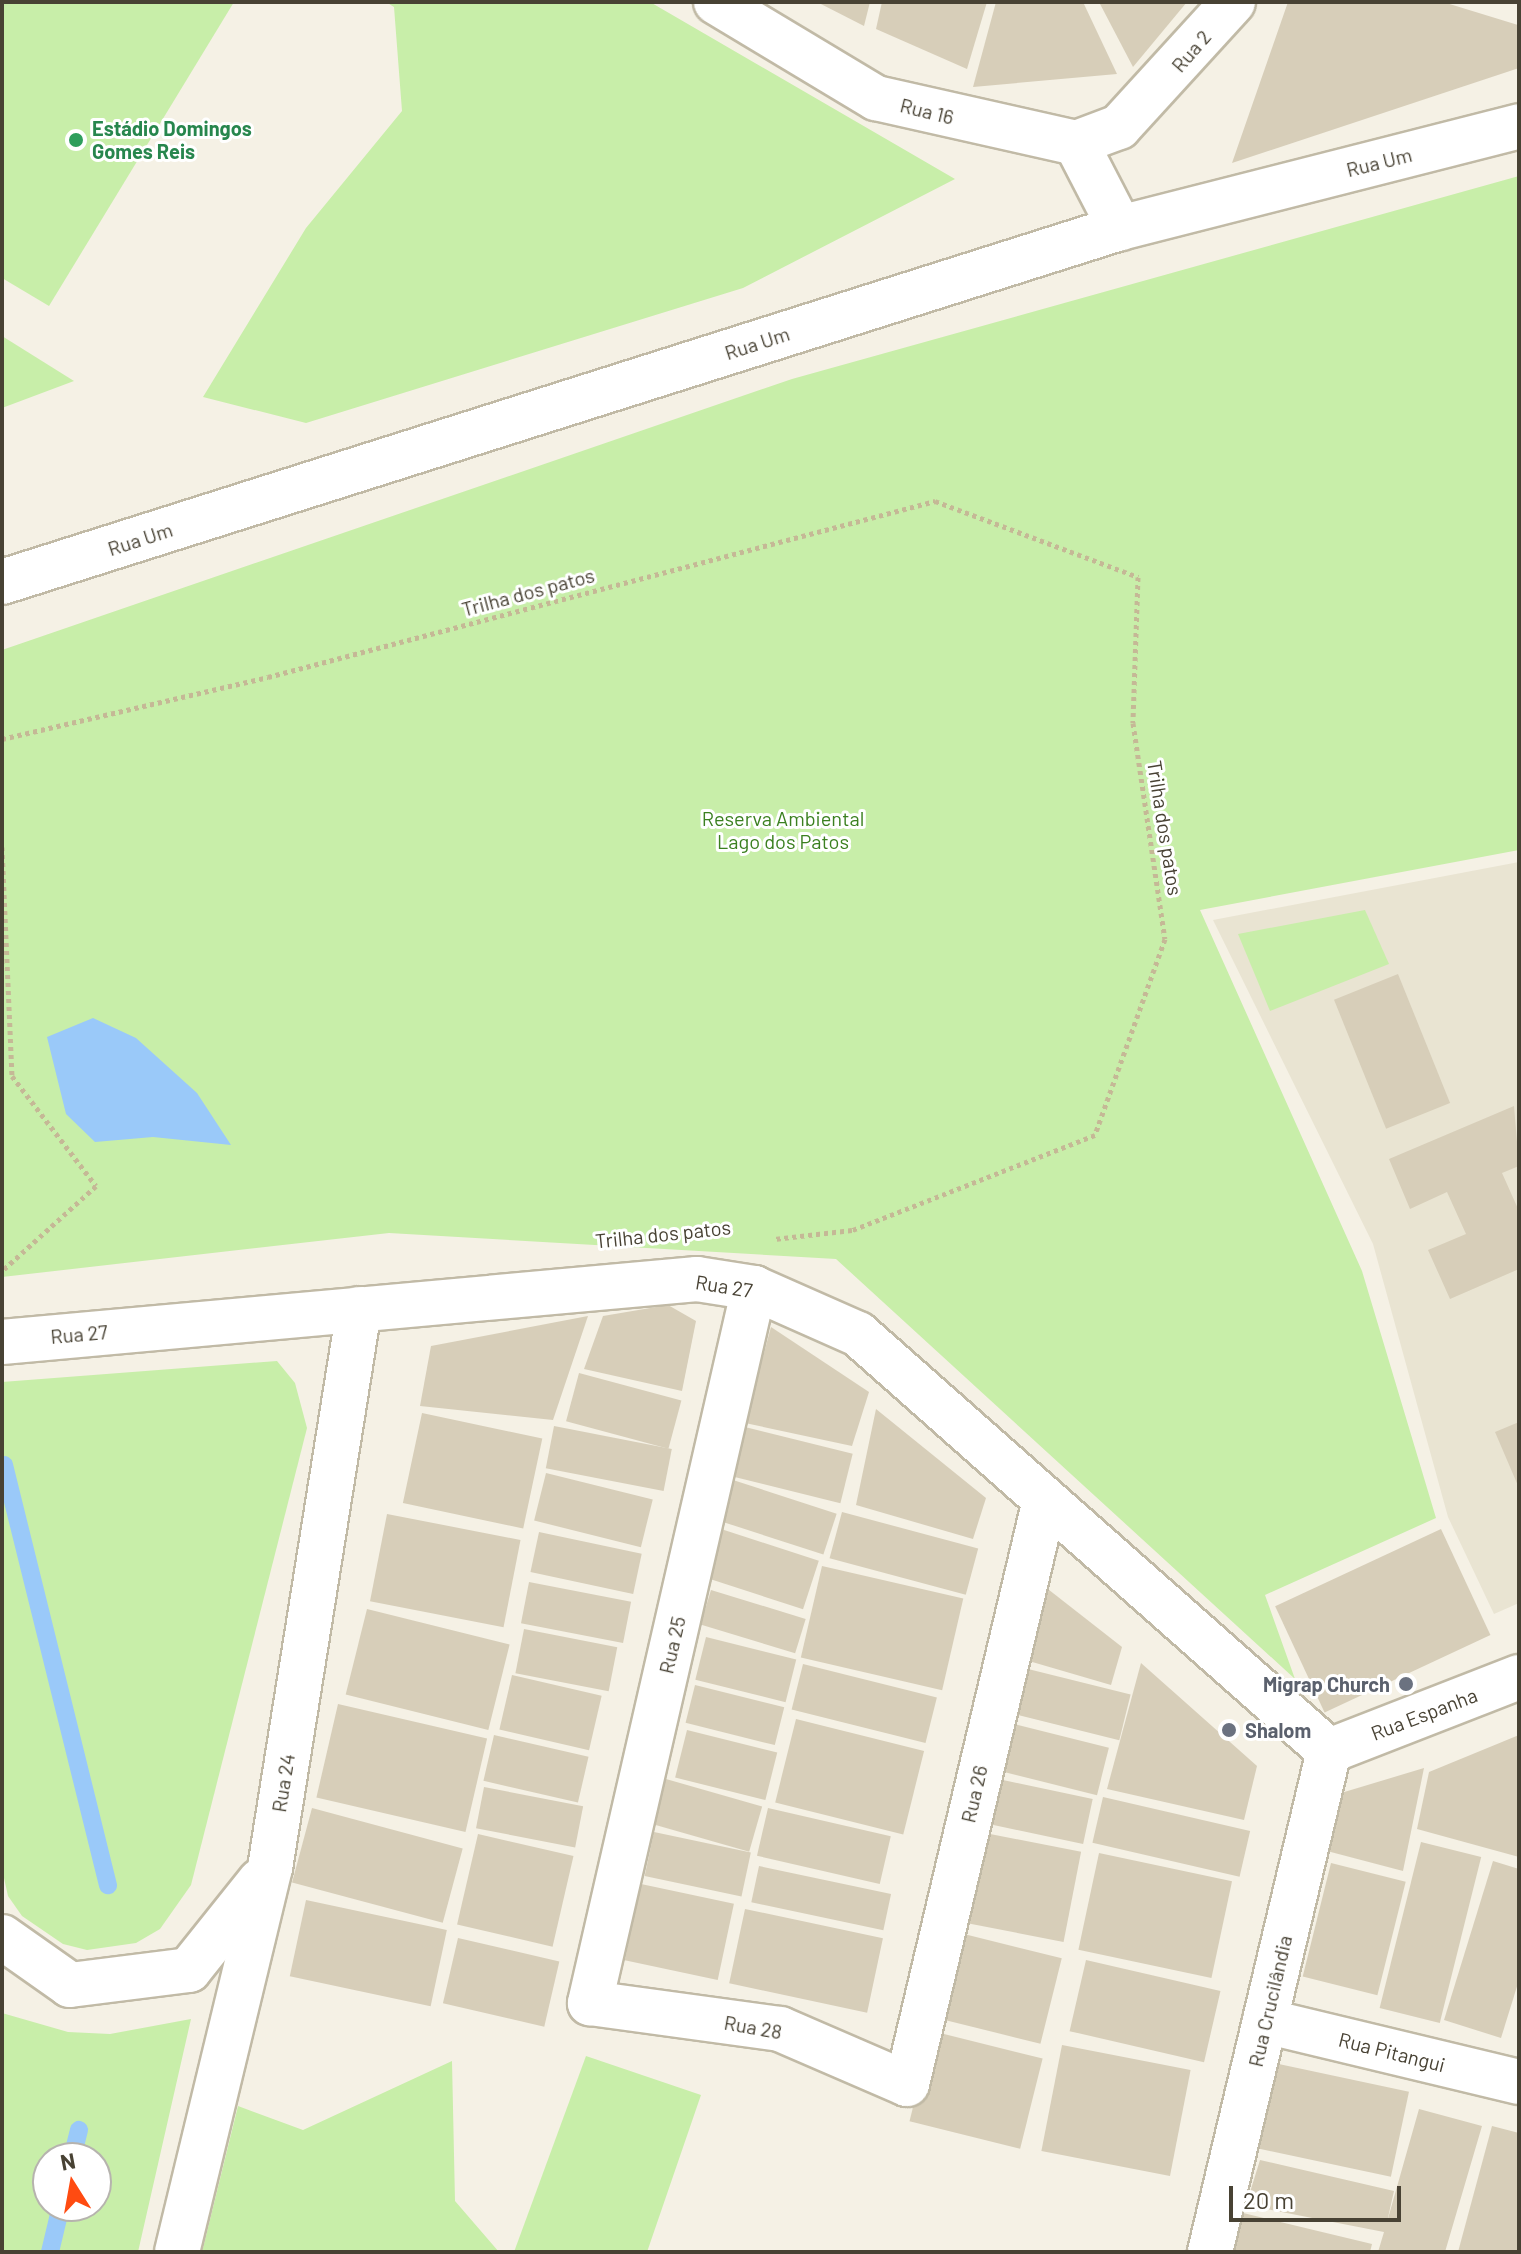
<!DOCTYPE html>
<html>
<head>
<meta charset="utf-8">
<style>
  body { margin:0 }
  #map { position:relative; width:1521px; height:2254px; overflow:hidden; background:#f5f1e5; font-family:Barlow,sans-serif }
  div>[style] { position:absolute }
  .residential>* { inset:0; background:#e9e4d2 }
  .green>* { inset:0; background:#c8eea9 }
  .water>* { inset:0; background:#9ac9f9 }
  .stream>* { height:18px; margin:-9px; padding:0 9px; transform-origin:9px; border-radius:9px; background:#9ac9f9 }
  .building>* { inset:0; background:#d7ceb9; transform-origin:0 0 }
  .path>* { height:5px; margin-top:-2.5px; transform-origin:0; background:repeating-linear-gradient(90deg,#c5b896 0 4px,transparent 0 8px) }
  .roads { filter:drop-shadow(2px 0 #c1baa6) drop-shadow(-2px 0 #c1baa6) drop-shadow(0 2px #c1baa6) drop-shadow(0 -2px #c1baa6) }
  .minor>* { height:44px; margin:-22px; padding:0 22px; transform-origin:22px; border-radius:22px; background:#fff }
  .dots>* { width:22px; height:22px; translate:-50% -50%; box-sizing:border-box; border:4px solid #fff; border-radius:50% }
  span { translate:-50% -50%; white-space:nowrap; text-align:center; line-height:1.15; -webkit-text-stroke:6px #fff; paint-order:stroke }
  .street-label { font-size:20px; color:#484234 }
  .leisure-label { font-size:20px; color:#27864d; font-weight:700 }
  .left { translate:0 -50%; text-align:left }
  .park-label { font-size:20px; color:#3b8020 }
  .worship-label { font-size:20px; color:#5b616d; font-weight:700 }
  .right { translate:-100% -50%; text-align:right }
  .frame { position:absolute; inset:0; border:4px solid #484234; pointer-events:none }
  .north { position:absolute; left:32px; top:2142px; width:80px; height:80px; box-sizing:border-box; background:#fff; border:2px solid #b6b3ae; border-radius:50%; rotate:349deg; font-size:22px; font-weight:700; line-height:32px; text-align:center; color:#484234 }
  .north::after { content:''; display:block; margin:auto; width:28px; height:36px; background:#ff4b11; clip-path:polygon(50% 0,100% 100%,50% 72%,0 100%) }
  .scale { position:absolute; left:1229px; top:2186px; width:172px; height:36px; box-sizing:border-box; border:4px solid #484234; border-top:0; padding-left:10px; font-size:24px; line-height:28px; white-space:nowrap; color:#484234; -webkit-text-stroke:6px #fff; paint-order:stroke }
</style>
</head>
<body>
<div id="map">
  <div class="residential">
    <div style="clip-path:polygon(1519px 862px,1519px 1603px,1494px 1614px,1448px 1517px,1373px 1244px,1213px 920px)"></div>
  </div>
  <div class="green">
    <div style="clip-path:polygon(2px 2px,234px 2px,49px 306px,2px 278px)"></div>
    <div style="clip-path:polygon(386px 2px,650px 2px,955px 179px,743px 288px,306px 423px,203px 397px,306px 228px,402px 111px,394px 7px)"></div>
    <div style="clip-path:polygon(1519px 176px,1519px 850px,1200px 910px,1362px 1271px,1436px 1518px,1265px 1595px,1295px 1679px,836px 1259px,389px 1233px,2px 1277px,2px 650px,792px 379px)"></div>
    <div style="clip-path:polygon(2px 336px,74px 381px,2px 408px)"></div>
    <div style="clip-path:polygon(1365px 910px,1389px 964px,1270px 1011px,1238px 934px)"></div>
    <div style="clip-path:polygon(277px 1361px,295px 1383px,307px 1428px,191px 1885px,160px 1929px,136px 1943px,87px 1950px,63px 1944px,22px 1916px,8px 1896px,2px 1869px,2px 1382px)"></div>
    <div style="clip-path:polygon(evenodd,2px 2013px,68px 2032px,110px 2034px,191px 2019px,138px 2252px,2px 2252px,2px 2013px,96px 2158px,96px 2206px,48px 2206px,48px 2158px,96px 2158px)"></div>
    <div style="clip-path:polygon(586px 2056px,701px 2095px,647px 2252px,514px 2252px)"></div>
    <div style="clip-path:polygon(452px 2061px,455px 2201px,499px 2252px,202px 2252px,238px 2106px,303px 2130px)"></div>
  </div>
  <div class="water">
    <div style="clip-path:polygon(93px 1018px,136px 1038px,197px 1093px,231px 1145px,153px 1137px,95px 1142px,66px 1114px,47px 1037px)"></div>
  </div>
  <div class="stream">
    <div style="left:4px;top:1465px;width:433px;rotate:76.1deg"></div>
    <div style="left:72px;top:2158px;width:29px;rotate:-76deg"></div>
    <div style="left:50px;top:2252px;width:47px;rotate:-76.6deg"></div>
  </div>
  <div class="building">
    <div style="clip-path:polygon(817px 2px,870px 2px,864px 26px)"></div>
    <div style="clip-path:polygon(882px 2px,987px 2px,967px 69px,876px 29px)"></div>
    <div style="clip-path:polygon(996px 2px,1083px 2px,1117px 74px,973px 87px)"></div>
    <div style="clip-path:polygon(1099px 2px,1187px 2px,1133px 67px)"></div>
    <div style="clip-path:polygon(1288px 2px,1443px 2px,1518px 25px,1519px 68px,1232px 163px)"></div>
    <div style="left:1398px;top:974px;width:139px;height:69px;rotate:68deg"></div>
    <div style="clip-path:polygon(1514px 1106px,1519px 1166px,1502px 1173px,1519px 1211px,1519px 1269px,1450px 1299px,1428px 1250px,1466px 1234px,1447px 1192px,1410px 1209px,1389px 1159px)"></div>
    <div style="clip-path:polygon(668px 1305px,696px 1321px,682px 1391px,584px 1369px,603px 1316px)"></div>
    <div style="clip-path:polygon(588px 1316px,553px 1420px,420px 1406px,431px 1346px)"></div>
    <div style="clip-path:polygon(771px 1327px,869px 1392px,852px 1446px,745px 1423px)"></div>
    <div style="left:579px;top:1373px;width:106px;height:50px;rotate:15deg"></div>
    <div style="clip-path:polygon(876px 1409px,986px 1498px,973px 1539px,856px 1505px)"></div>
    <div style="left:422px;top:1413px;width:123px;height:92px;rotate:12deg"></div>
    <div style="clip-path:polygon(1519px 1422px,1519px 1488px,1495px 1432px)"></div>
    <div style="left:554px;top:1426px;width:120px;height:43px;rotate:11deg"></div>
    <div style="left:745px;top:1427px;width:111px;height:51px;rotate:14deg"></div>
    <div style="left:546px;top:1473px;width:110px;height:49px;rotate:14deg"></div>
    <div style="left:733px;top:1480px;width:109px;height:43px;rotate:18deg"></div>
    <div style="left:842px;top:1512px;width:141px;height:48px;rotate:15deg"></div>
    <div style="left:387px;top:1514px;width:136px;height:89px;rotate:11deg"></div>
    <div style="left:718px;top:1528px;width:106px;height:51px;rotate:18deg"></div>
    <div style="left:1441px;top:1529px;width:117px;height:183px;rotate:65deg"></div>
    <div style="left:539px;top:1532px;width:105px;height:41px;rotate:12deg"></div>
    <div style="left:822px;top:1566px;width:145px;height:94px;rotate:13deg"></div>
    <div style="left:529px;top:1582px;width:104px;height:42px;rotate:11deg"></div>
    <div style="clip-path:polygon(1044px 1586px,1122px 1647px,1111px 1685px,1022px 1659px)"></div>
    <div style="left:711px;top:1590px;width:99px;height:36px;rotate:17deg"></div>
    <div style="left:367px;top:1609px;width:147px;height:88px;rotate:14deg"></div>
    <div style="left:524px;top:1629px;width:95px;height:45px;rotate:11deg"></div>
    <div style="left:706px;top:1637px;width:93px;height:44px;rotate:14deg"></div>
    <div style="clip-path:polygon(1141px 1663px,1257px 1766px,1244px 1820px,1107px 1789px)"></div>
    <div style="left:803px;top:1664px;width:138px;height:47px;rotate:14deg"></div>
    <div style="left:1020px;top:1667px;width:114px;height:47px;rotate:14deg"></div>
    <div style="left:512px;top:1675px;width:92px;height:56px;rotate:13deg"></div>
    <div style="left:695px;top:1685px;width:92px;height:39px;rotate:14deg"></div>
    <div style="left:338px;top:1704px;width:153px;height:96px;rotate:13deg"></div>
    <div style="left:796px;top:1719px;width:132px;height:86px;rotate:14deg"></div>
    <div style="left:1006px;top:1722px;width:106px;height:49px;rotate:14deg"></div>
    <div style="left:687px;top:1730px;width:93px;height:49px;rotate:14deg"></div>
    <div style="left:494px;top:1735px;width:97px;height:47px;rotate:13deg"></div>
    <div style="clip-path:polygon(1519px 1735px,1519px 1857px,1417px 1829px,1429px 1772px)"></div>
    <div style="clip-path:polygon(1424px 1768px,1403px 1871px,1327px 1851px,1341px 1793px)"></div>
    <div style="left:989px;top:1777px;width:106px;height:46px;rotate:12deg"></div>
    <div style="left:666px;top:1779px;width:100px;height:47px;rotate:16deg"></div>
    <div style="left:484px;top:1787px;width:101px;height:42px;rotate:11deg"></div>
    <div style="left:1103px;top:1797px;width:151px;height:47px;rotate:13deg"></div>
    <div style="left:312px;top:1808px;width:156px;height:77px;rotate:15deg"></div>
    <div style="left:768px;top:1808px;width:126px;height:49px;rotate:13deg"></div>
    <div style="left:654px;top:1832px;width:99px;height:45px;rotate:12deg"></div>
    <div style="left:980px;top:1832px;width:103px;height:92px;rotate:11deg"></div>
    <div style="left:478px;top:1834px;width:98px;height:93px;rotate:13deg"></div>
    <div style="left:1421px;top:1842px;width:62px;height:171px;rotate:14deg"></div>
    <div style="left:1099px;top:1853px;width:136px;height:99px;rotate:12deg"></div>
    <div style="clip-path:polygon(1493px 1861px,1519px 1869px,1519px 1980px,1501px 2038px,1444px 2020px)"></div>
    <div style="left:1331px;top:1863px;width:77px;height:117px;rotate:14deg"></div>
    <div style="left:759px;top:1866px;width:135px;height:37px;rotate:12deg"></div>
    <div style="left:641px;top:1884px;width:95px;height:78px;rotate:12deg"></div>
    <div style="left:306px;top:1900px;width:144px;height:78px;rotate:12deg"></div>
    <div style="left:745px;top:1909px;width:141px;height:76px;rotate:12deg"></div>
    <div style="left:956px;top:1932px;width:109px;height:88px;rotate:14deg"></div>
    <div style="left:458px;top:1938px;width:104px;height:67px;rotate:13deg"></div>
    <div style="left:1086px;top:1960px;width:138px;height:73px;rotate:13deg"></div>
    <div style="left:932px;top:2031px;width:114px;height:93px;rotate:14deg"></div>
    <div style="left:1062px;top:2045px;width:131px;height:108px;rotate:11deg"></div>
    <div style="left:1274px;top:2063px;width:138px;height:87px;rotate:12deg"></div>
    <div style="clip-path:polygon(1419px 2109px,1482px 2126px,1445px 2252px,1378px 2252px,1384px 2232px,1246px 2205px,1260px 2160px,1394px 2191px,1387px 2222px)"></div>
    <div style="clip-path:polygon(1492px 2126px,1519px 2133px,1519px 2252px,1458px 2252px)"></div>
    <div style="clip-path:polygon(1239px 2212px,1372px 2244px,1370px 2252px,1230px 2252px)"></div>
  </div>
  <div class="path">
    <div style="left:2px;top:739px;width:273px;rotate:-13.1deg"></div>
    <div style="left:268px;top:677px;width:690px;rotate:-14.78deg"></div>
    <div style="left:935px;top:501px;width:217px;rotate:20.5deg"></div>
    <div style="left:1138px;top:577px;width:146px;rotate:92deg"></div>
    <div style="left:1133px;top:723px;width:218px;rotate:81.6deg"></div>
    <div style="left:1165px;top:939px;width:208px;rotate:109.7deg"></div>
    <div style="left:1095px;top:1135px;width:261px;rotate:158.6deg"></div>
    <div style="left:852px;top:1230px;width:78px;rotate:173.3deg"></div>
    <div style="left:2px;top:847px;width:229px;rotate:87.5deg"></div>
    <div style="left:12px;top:1076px;width:138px;rotate:52.6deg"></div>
    <div style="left:96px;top:1186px;width:127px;rotate:137.9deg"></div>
  </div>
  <div class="roads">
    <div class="minor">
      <div style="left:716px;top:2px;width:187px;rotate:31deg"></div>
      <div style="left:876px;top:98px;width:205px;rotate:12.7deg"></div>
      <div style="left:1076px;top:143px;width:46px;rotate:-20.4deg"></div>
      <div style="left:1119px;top:127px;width:169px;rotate:-47.6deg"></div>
      <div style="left:1076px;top:143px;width:96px;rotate:62.6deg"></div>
      <div style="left:2px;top:582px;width:1173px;rotate:-17.57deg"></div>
      <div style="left:1120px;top:228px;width:412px;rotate:-14.3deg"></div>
      <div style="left:754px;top:1288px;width:734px;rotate:102.92deg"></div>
      <div style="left:590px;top:2003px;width:192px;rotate:7.8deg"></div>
      <div style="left:780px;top:2029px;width:138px;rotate:23.4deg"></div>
      <div style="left:907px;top:2084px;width:596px;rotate:-76.71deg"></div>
      <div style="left:2px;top:1342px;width:698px;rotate:-5.18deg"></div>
      <div style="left:697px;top:1279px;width:58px;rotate:9deg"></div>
      <div style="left:754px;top:1288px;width:114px;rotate:23.9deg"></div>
      <div style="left:858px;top:1334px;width:629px;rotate:41.52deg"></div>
      <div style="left:1329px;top:1751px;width:204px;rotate:-21.3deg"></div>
      <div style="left:2px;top:1937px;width:83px;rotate:35.2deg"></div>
      <div style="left:70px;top:1985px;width:120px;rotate:-7.2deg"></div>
      <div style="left:189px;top:1970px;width:114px;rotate:-51.4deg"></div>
      <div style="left:1265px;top:2021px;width:261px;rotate:13.5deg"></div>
      <div style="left:177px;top:2252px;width:395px;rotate:-76.4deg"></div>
      <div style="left:270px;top:1868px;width:566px;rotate:-80.95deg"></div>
      <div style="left:1210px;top:2252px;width:515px;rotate:-76.64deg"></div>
    </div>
  </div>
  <div class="dots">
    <div style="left:76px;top:140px;background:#2e9e5b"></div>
    <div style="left:1406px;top:1684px;background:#6b7280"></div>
    <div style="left:1229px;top:1730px;background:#6b7280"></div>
  </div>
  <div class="street-label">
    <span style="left:1191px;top:51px;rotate:-49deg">Rua 2</span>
    <span style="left:927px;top:111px;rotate:14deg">Rua 16</span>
    <span style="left:1379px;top:162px;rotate:-14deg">Rua Um</span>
    <span style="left:757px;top:343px;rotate:-18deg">Rua Um</span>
    <span style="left:140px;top:539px;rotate:-18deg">Rua Um</span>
    <span style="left:528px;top:592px;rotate:-15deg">Trilha dos patos</span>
    <span style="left:1165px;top:828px;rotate:81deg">Trilha dos patos</span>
    <span style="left:663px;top:1234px;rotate:-6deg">Trilha dos patos</span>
    <span style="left:724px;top:1286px;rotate:9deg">Rua 27</span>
    <span style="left:79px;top:1334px;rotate:-5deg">Rua 27</span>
    <span style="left:672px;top:1645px;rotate:-77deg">Rua 25</span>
    <span style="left:1424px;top:1714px;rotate:-21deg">Rua Espanha</span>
    <span style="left:283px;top:1783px;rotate:-81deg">Rua 24</span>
    <span style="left:974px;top:1794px;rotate:-77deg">Rua 26</span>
    <span style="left:1270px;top:2001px;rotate:-77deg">Rua Crucilândia</span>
    <span style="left:753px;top:2027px;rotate:10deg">Rua 28</span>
    <span style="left:1392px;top:2052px;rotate:14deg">Rua Pitangui</span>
  </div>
  <div class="leisure-label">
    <span class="left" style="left:92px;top:140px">Estádio Domingos<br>Gomes Reis</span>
  </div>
  <div class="park-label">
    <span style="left:783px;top:830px">Reserva Ambiental<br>Lago dos Patos</span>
  </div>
  <div class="worship-label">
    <span class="right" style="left:1390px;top:1684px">Migrap Church</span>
    <span class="left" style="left:1245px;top:1730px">Shalom</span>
  </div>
  <div class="frame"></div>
  <div class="north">N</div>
  <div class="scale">20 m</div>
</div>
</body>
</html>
